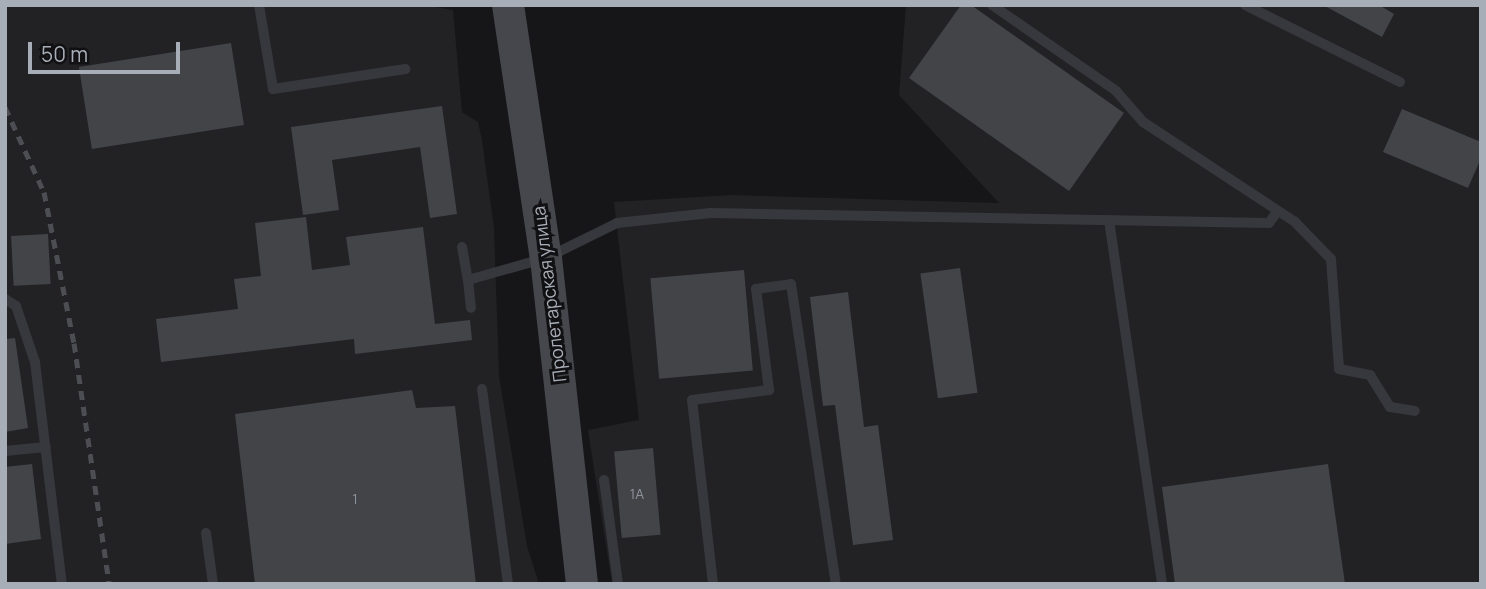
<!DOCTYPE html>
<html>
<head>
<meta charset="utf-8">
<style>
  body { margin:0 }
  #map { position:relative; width:1486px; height:589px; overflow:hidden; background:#161618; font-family:Manrope,sans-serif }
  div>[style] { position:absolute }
  .built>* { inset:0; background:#222225 }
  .building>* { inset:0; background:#424448; transform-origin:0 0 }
  .lane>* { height:10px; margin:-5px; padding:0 5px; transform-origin:5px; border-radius:5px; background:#37383d }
  .secondary>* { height:32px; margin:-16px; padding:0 16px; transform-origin:16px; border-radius:16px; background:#45474c }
  .rail>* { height:5px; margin-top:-2.5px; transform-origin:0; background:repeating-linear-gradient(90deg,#4c4e53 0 9px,transparent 0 16px) }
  span { translate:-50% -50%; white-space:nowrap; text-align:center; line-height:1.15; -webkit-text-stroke:6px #111113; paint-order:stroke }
  .number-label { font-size:14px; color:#8e949b }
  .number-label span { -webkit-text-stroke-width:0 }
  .street-label { font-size:18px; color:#a8aeb7 }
  .frame { position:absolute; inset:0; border:7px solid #a8aeb7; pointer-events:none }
  .scale { position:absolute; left:28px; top:42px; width:152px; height:32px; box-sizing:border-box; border:4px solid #a8aeb7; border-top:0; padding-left:9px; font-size:21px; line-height:24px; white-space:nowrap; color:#a8aeb7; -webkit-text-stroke:5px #111113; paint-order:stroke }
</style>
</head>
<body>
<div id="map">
  <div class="built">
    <div style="clip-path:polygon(5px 5px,424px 5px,453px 10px,462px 112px,478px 122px,482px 140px,494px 228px,499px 376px,527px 546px,539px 584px,5px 584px)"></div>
    <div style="clip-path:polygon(906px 5px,1481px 5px,1481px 584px,612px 584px,588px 430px,639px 420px,614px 202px,731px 195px,999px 203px,899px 95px)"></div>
  </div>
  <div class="building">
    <div style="clip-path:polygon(961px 5px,971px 5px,1124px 113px,1069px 191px,909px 78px)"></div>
    <div style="clip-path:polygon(1323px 5px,1379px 5px,1394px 14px,1382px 37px)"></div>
    <div style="left:231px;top:43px;width:83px;height:154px;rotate:81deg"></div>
    <div style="clip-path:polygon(442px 106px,457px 214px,430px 218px,420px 147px,332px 160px,339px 210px,303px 215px,291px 127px)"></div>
    <div style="clip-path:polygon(1402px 109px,1481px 142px,1481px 158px,1468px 188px,1383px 152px)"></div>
    <div style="clip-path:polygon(306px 217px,312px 270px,350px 265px,346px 237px,423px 227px,435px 324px,470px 320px,472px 340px,355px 354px,354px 339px,161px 362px,156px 319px,238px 309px,234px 279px,261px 276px,255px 223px)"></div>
    <div style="left:48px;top:234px;width:50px;height:37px;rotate:87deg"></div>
    <div style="left:960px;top:268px;width:126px;height:40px;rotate:82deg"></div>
    <div style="left:744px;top:270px;width:101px;height:94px;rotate:85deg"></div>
    <div style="clip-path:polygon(848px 292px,864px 427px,878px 425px,893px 540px,853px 545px,835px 405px,823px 406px,810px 297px)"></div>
    <div style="clip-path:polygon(15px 338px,28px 428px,5px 432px,5px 339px)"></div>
    <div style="clip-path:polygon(412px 390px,416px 408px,455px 406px,476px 584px,255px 584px,235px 414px)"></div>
    <div style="left:653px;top:448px;width:87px;height:39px;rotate:85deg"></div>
    <div style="clip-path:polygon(32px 464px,41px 539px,5px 544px,5px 467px)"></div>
    <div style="clip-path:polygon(1328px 464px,1345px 584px,1175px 584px,1162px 487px)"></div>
  </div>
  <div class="lane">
    <div style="left:259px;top:5px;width:85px;rotate:80.5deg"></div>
    <div style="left:273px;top:89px;width:134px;rotate:-8.6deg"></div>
    <div style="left:992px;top:5px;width:151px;rotate:34.7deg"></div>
    <div style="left:1116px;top:91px;width:41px;rotate:48.9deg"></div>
    <div style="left:1143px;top:122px;width:181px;rotate:33.3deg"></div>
    <div style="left:1294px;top:221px;width:53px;rotate:45.8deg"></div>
    <div style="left:1331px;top:259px;width:110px;rotate:85.8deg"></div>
    <div style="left:1339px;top:369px;width:32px;rotate:11deg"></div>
    <div style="left:1370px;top:375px;width:38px;rotate:58deg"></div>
    <div style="left:1390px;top:407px;width:25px;rotate:9deg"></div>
    <div style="left:1245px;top:5px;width:173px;rotate:26.4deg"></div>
    <div style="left:1109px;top:220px;width:368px;rotate:81.7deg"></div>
    <div style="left:462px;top:247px;width:34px;rotate:80deg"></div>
    <div style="left:468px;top:280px;width:81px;rotate:-15.8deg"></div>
    <div style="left:546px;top:258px;width:79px;rotate:-26.2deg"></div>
    <div style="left:617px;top:223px;width:94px;rotate:-6.1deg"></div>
    <div style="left:710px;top:213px;width:559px;rotate:1.02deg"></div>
    <div style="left:1269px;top:223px;width:14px;rotate:-54deg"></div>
    <div style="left:468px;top:280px;width:28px;rotate:84deg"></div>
    <div style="left:5px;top:299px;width:13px;rotate:32deg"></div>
    <div style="left:16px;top:306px;width:59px;rotate:71.3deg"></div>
    <div style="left:35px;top:362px;width:224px;rotate:83.1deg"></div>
    <div style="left:482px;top:389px;width:197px;rotate:82.4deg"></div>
    <div style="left:5px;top:451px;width:41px;rotate:-5.6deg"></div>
    <div style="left:604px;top:480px;width:105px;rotate:82.3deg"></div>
    <div style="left:206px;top:533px;width:51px;rotate:82.2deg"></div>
    <div style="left:713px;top:584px;width:185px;rotate:-96.5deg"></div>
    <div style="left:692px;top:400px;width:78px;rotate:-7.4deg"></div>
    <div style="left:769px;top:390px;width:102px;rotate:-97.3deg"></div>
    <div style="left:756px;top:289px;width:35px;rotate:-8deg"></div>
    <div style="left:791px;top:284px;width:303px;rotate:81.5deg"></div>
  </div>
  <div class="secondary">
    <div style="left:508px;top:5px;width:256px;rotate:81.5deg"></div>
    <div style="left:546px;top:258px;width:328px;rotate:83.7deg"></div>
  </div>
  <div class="rail">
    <div style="left:5px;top:107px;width:94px;rotate:65.4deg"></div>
    <div style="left:44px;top:192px;width:154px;rotate:78.8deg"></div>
    <div style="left:74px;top:343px;width:244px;rotate:81.7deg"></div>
  </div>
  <div class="number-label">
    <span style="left:637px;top:494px">1А</span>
    <span style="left:355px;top:499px">1</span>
  </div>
  <div class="street-label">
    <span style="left:549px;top:294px;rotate:-97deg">Пролетарская улица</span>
  </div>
  <div class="frame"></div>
  <div class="scale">50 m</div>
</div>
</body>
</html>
